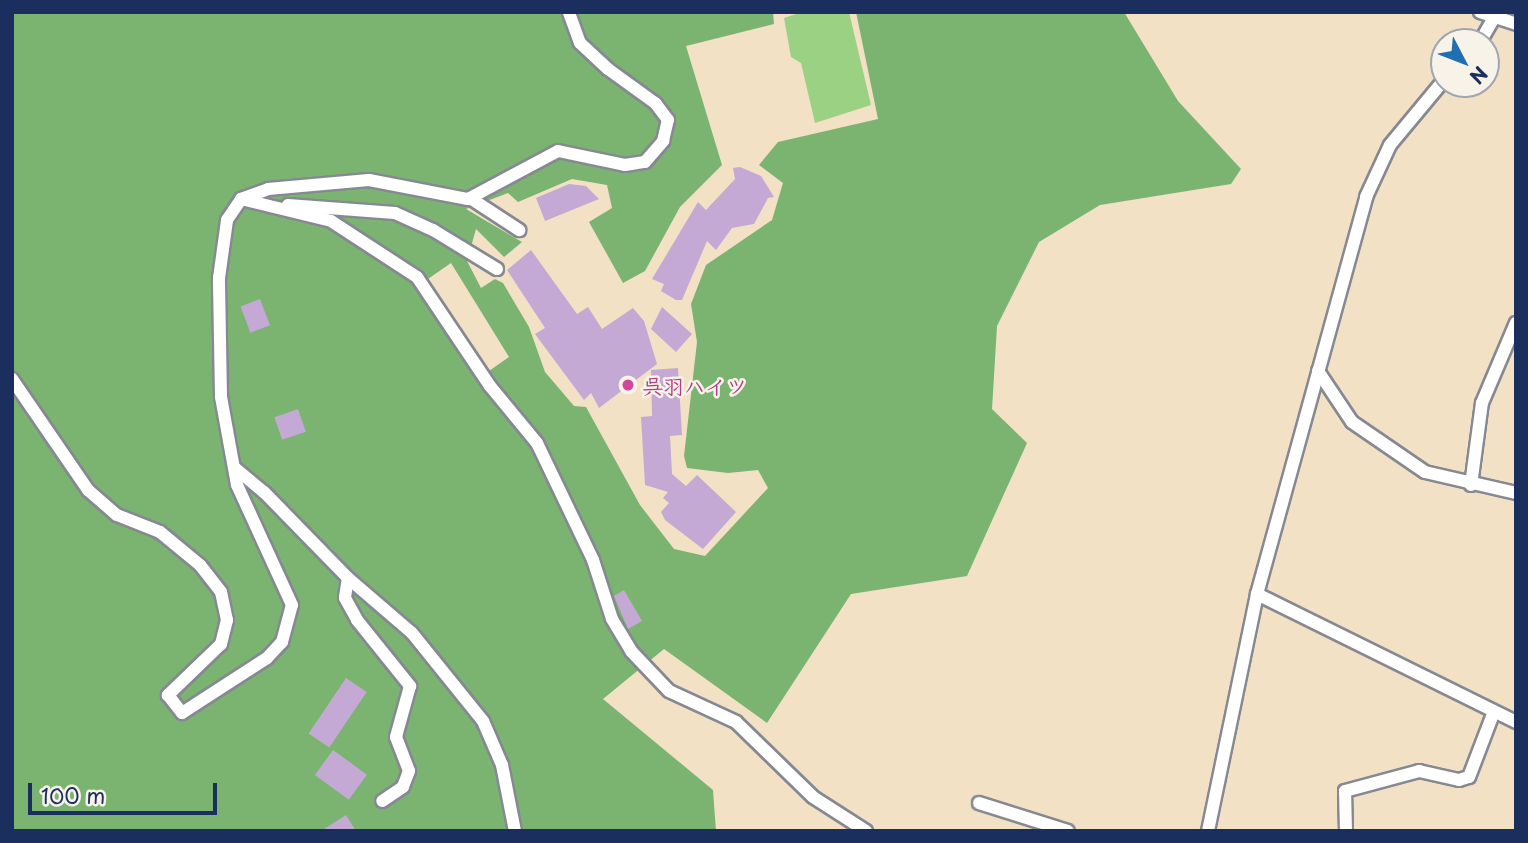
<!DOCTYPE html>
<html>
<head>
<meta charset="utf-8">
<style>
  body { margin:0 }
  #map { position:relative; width:1528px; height:843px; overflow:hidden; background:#f2e1c5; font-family:"Playpen Sans","Klee One",sans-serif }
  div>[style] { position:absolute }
  .green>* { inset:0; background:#9ad183 }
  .forest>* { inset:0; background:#7bb371 }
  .building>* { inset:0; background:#c3a9d3; transform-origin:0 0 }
  .roads { filter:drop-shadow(2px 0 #868892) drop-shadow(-2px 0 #868892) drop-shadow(0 2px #868892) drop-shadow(0 -2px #868892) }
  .minor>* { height:12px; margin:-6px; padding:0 6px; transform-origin:6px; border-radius:6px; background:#fff }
  .dots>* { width:19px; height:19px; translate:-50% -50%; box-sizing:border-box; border:4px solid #f7f3e8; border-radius:50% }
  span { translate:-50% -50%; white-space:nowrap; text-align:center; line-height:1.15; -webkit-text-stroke:5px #f7f3e8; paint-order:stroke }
  .hotel-label { font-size:21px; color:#b23c85; font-weight:700 }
  .left { translate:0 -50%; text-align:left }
  .frame { position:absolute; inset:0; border:14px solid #1b2f5e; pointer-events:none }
  .north { position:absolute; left:1430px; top:28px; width:70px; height:70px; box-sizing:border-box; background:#f7f3e8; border:2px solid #9fa5b1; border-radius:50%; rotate:132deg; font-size:19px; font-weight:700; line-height:28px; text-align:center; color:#1b2f5e }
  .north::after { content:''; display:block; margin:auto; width:24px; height:32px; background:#1f6fb2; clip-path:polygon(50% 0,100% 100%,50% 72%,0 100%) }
  .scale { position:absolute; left:28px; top:783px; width:189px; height:32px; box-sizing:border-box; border:4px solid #1b2f5e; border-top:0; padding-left:9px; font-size:21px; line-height:24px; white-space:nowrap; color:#1b2f5e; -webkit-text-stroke:5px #f7f3e8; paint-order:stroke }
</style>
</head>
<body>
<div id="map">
  <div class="green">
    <div style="clip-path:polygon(802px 12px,849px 12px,871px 105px,815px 123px,801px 63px,791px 57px,784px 18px)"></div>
  </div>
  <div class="forest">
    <div style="clip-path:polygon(evenodd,12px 12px,773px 12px,774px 24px,686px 46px,722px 165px,680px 207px,645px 271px,623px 283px,589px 222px,612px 208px,607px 185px,572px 179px,518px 202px,508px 193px,466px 209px,522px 242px,504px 257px,476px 229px,467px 261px,481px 288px,495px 279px,503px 283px,529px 327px,545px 372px,574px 406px,586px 407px,640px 505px,674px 549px,705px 556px,768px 488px,758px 470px,728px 473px,687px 468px,684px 456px,697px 342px,691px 304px,706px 265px,772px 220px,783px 183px,759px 165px,778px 142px,878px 119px,856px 12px,1124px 12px,1178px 101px,1241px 169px,1231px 184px,1100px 205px,1039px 242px,997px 326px,992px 409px,1027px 443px,967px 576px,851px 594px,767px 723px,664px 649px,603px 699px,713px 790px,716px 831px,12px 831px,12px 12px,451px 263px,509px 357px,486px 373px,425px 281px,451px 263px)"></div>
  </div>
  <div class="building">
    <div style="clip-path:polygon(740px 167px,761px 176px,774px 197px,768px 198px,754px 224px,732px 228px,716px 250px,707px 241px,682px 300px,676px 300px,661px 291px,664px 284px,652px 279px,698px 202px,706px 210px,735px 179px,733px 168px)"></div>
    <div style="clip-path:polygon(569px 184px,586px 186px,599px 199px,545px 221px,536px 198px)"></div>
    <div style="clip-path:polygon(531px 250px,577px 314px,588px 307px,602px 329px,633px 308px,644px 321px,657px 364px,599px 408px,591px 393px,584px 400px,535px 334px,545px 328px,507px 270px)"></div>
    <div style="left:260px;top:299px;width:28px;height:21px;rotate:69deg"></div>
    <div style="clip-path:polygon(662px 307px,692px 334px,676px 352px,651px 329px)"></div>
    <div style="clip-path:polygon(678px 368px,682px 435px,670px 436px,672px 474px,686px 486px,697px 475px,736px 512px,703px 549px,665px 520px,661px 512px,669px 503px,663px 498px,668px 492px,645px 485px,641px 417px,652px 416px,651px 370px)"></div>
    <div style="left:298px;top:409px;width:24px;height:25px;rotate:71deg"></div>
    <div style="clip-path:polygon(624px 590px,642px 621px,628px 629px,614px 596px)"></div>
    <div style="left:346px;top:678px;width:25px;height:67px;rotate:34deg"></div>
    <div style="left:333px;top:750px;width:42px;height:31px;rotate:36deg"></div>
    <div style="clip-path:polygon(346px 815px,356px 831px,321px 831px)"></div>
  </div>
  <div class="roads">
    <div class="minor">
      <div style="left:1480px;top:12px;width:38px;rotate:18deg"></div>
      <div style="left:1480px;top:42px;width:34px;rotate:-60deg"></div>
      <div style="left:470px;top:198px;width:59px;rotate:33.1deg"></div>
      <div style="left:241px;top:199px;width:93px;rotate:13.7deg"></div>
      <div style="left:331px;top:221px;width:103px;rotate:33.1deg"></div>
      <div style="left:417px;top:277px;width:131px;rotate:56.2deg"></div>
      <div style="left:490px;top:386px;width:74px;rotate:50.5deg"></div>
      <div style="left:537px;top:443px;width:130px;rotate:64.4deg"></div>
      <div style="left:593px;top:560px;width:62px;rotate:72.1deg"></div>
      <div style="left:612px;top:619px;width:37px;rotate:59deg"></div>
      <div style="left:631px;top:651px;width:55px;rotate:46.5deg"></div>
      <div style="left:669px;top:691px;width:74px;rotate:24.8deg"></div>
      <div style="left:736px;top:722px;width:107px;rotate:44.2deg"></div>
      <div style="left:813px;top:797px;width:63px;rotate:32.7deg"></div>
      <div style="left:288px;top:205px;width:107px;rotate:4.3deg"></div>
      <div style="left:395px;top:213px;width:42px;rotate:24.1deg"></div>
      <div style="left:433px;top:230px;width:75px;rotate:31.4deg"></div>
      <div style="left:1318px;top:371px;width:61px;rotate:56.3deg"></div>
      <div style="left:1352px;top:422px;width:88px;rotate:34.4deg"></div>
      <div style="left:1425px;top:472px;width:93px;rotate:13deg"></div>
      <div style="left:12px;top:379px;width:135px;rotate:55.6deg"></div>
      <div style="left:88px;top:490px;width:38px;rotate:41deg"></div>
      <div style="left:117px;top:515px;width:46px;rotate:21.6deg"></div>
      <div style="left:160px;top:532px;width:52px;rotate:39.5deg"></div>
      <div style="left:200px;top:565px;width:34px;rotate:52deg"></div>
      <div style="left:221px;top:592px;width:29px;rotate:78deg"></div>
      <div style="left:227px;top:620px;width:25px;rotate:104deg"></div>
      <div style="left:221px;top:644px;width:74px;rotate:136.1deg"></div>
      <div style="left:168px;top:695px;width:23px;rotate:52deg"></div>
      <div style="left:182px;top:713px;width:101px;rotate:-32.9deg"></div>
      <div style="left:267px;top:658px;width:22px;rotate:-47deg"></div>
      <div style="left:282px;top:642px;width:38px;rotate:-75deg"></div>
      <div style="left:292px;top:605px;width:132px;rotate:-114.6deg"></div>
      <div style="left:237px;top:485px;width:89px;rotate:-100.3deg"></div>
      <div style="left:221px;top:397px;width:119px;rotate:-91deg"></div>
      <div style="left:219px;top:278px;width:59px;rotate:-82.1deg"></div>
      <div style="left:227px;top:220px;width:25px;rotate:-56deg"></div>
      <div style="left:241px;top:199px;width:29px;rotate:-20deg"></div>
      <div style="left:268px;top:189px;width:101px;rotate:-5.1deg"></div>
      <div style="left:369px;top:180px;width:101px;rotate:10.9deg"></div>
      <div style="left:468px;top:199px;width:102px;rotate:-28.1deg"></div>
      <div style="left:558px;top:151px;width:68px;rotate:11.8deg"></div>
      <div style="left:625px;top:165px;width:20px;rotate:-9deg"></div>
      <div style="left:645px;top:162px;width:28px;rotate:-49deg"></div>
      <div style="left:663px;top:141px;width:22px;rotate:-77deg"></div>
      <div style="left:668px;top:120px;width:21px;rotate:-127deg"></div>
      <div style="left:655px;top:103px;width:58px;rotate:-144.1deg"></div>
      <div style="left:608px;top:69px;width:38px;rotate:-137deg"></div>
      <div style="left:580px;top:43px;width:33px;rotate:-110deg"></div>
      <div style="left:235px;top:468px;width:38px;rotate:40deg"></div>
      <div style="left:264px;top:492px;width:120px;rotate:45.7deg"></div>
      <div style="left:348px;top:578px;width:84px;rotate:40.7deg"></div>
      <div style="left:412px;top:633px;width:113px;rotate:51.1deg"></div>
      <div style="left:483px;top:721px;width:48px;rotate:66.6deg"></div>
      <div style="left:502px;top:765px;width:67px;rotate:78.9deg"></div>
      <div style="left:1471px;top:485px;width:83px;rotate:-82.4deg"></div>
      <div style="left:1482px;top:403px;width:87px;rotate:-67deg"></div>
      <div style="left:348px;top:578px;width:20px;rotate:99deg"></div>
      <div style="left:345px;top:598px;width:25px;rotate:61deg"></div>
      <div style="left:357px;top:620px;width:85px;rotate:51.2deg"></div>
      <div style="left:410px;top:686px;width:53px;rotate:105.4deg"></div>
      <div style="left:396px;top:737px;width:36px;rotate:69deg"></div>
      <div style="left:409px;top:771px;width:17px;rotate:111deg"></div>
      <div style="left:403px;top:787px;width:25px;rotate:146deg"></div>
      <div style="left:1257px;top:594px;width:289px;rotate:26.3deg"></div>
      <div style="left:979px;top:803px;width:93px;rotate:17.5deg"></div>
      <div style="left:1208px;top:831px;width:242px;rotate:-78.3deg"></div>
      <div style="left:1257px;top:594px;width:412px;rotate:-74.6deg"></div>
      <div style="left:1366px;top:197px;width:57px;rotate:-65.2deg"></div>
      <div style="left:1390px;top:145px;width:85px;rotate:-50.3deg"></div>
      <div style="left:1346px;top:831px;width:40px;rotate:-91.4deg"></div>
      <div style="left:1345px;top:791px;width:77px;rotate:-15.1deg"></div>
      <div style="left:1419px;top:771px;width:41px;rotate:12.7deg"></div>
      <div style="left:1459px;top:780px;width:10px;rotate:-17deg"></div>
      <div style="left:1469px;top:777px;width:67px;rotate:-69.1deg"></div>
    </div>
  </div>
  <div class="dots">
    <div style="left:628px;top:385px;background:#d1479c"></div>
  </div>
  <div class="hotel-label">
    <span class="left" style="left:642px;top:385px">呉羽ハイツ</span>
  </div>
  <div class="frame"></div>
  <div class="north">N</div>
  <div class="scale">100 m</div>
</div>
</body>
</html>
